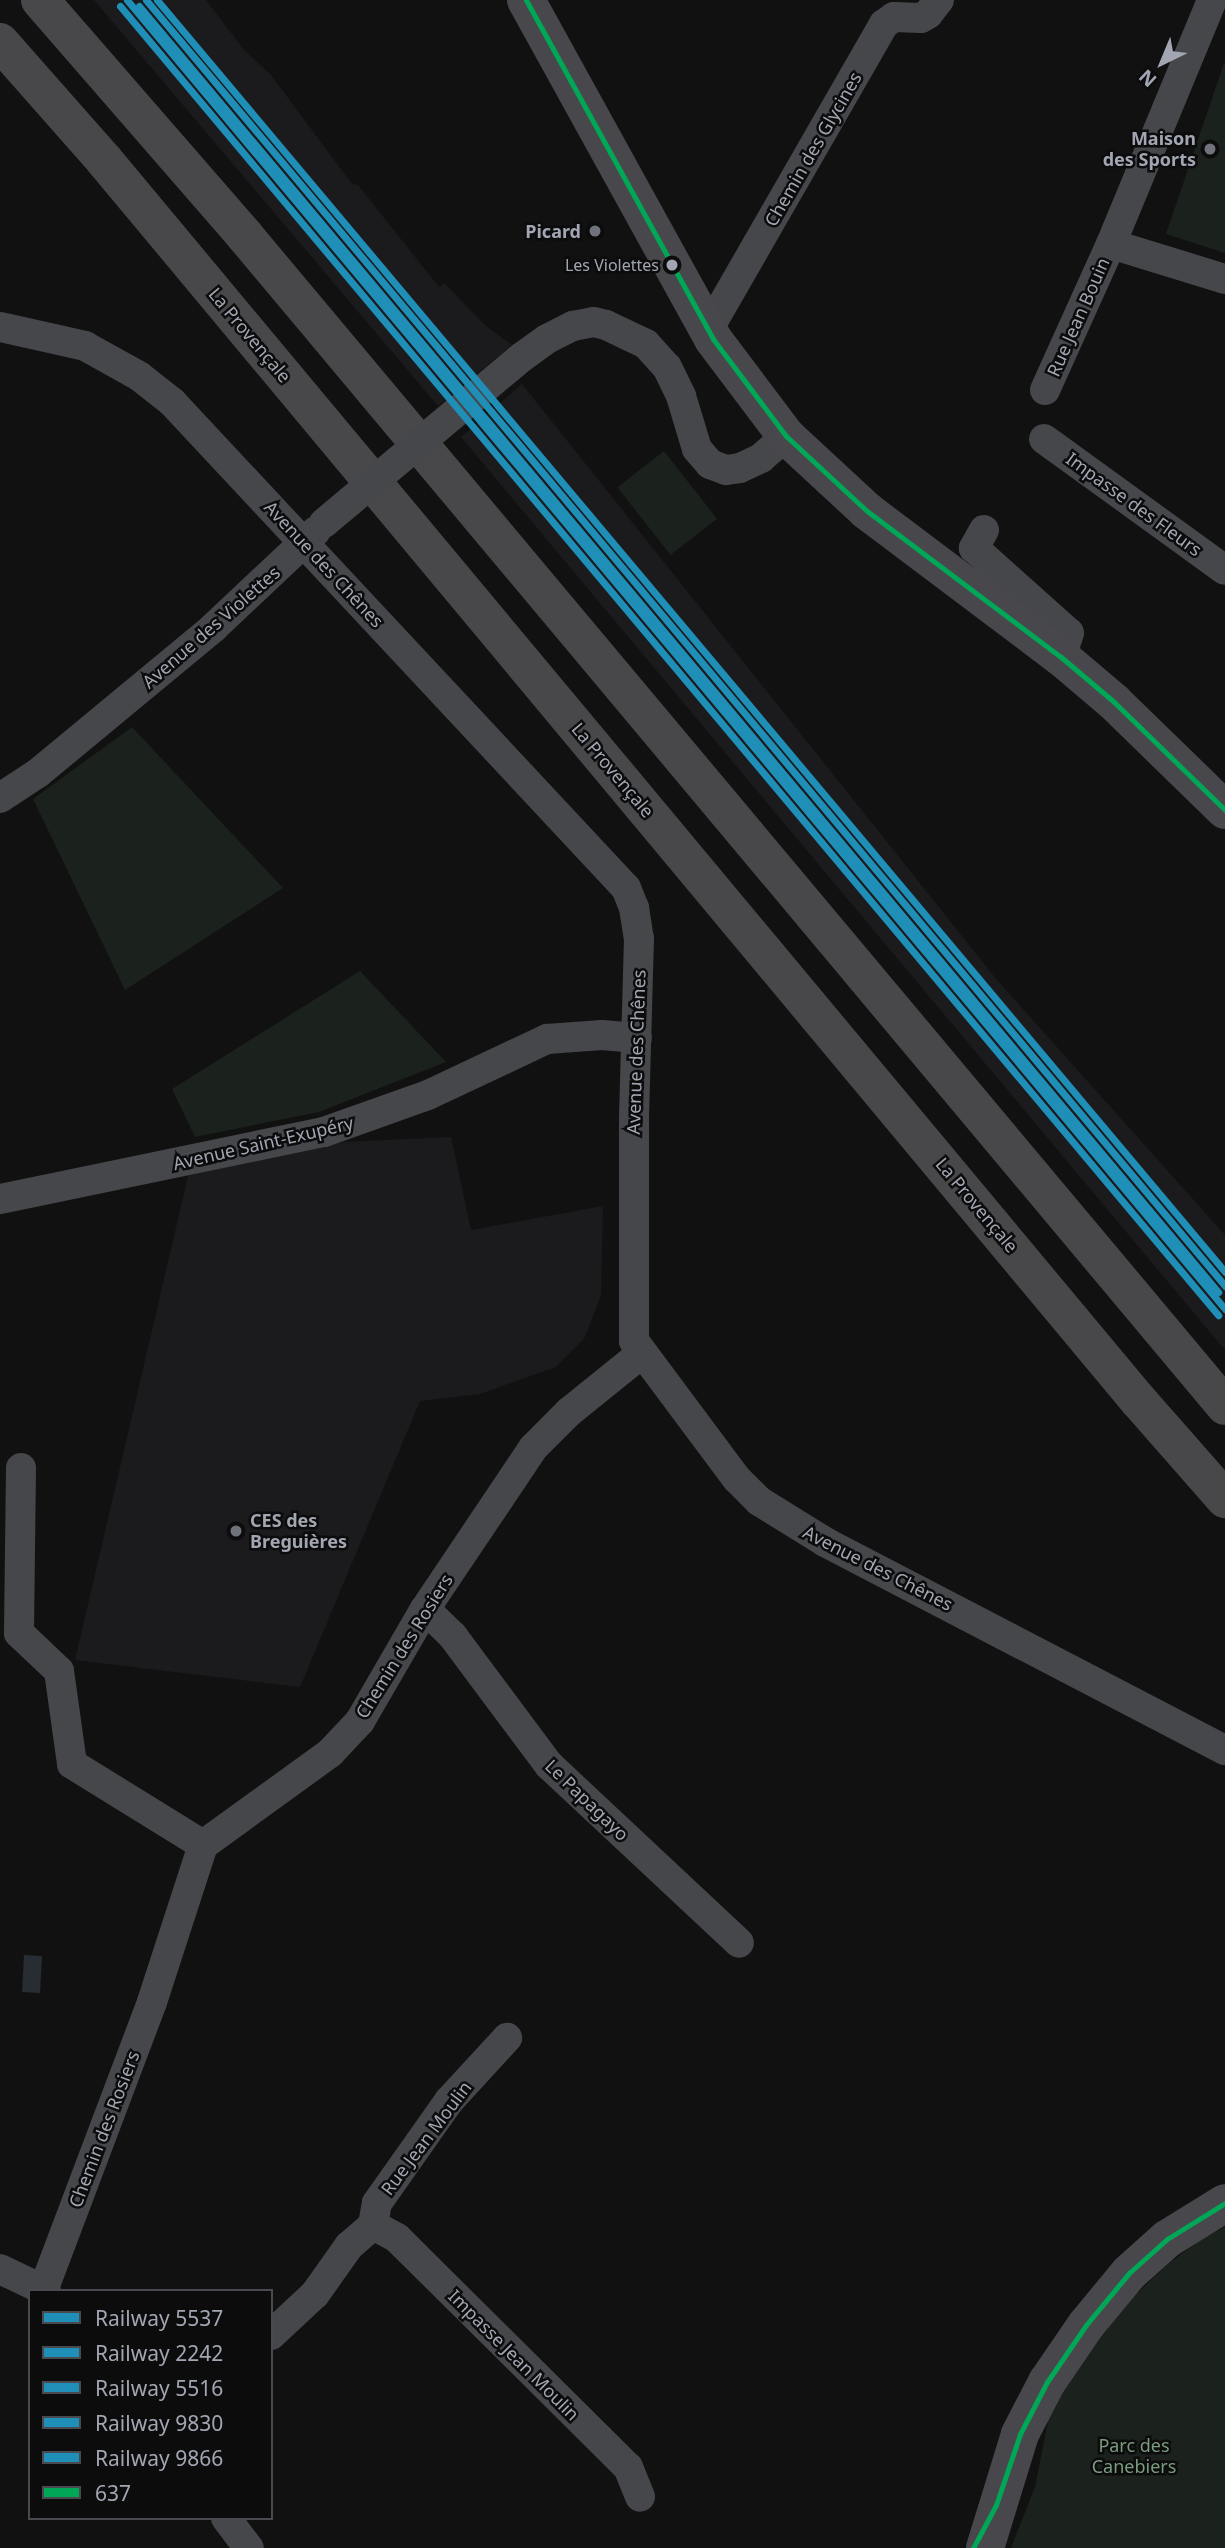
<!DOCTYPE html>
<html>
<head>
<meta charset="utf-8">
<style>
  body { margin:0 }
  #map { position:relative; width:1225px; height:2548px; overflow:hidden; background:#111; font-family:"Noto Sans",sans-serif }
  div>[style] { position:absolute }
  .built>* { inset:0; background:#1b1b1d }
  .green>* { inset:0; background:#1b211c; transform-origin:0 0 }
  .water>* { inset:0; background:#282d34; transform-origin:0 0 }
  .minor>* { height:30px; margin:-15px; padding:0 15px; transform-origin:15px; border-radius:15px; background:#46474a }
  .major>* { height:38px; margin:-19px; padding:0 19px; transform-origin:19px; border-radius:19px; background:#48484c }
  .highway>* { height:38px; margin:-19px; padding:0 19px; transform-origin:19px; border-radius:19px; background:#48484b }
  .minor-bridge>* { height:30px; margin:-15px; padding:0 15px; transform-origin:15px; border-radius:15px; background:#46474a }
  .bus-1>* { height:5px; margin:-2.5px; padding:0 2.5px; transform-origin:2.5px; border-radius:2.5px; background:#00a757 }
  .rail-1>* { height:7px; margin:-3.5px; padding:0 3.5px; transform-origin:3.5px; border-radius:3.5px; background:#208fb8 }
  .rail-2>* { height:7px; margin:-3.5px; padding:0 3.5px; transform-origin:3.5px; border-radius:3.5px; background:#208fb8 }
  .rail-3>* { height:7px; margin:-3.5px; padding:0 3.5px; transform-origin:3.5px; border-radius:3.5px; background:#208fb8 }
  .rail-4>* { height:7px; margin:-3.5px; padding:0 3.5px; transform-origin:3.5px; border-radius:3.5px; background:#208fb8 }
  .rail-5>* { height:7px; margin:-3.5px; padding:0 3.5px; transform-origin:3.5px; border-radius:3.5px; background:#208fb8 }
  .dots>* { width:19px; height:19px; translate:-50% -50%; box-sizing:border-box; border:4px solid #0c0c0d; border-radius:50% }
  span { translate:-50% -50%; white-space:nowrap; text-align:center; line-height:1.15; -webkit-text-stroke:5px #0c0c0d; paint-order:stroke }
  .bus-label { font-size:16px; color:#a2a6b2 }
  .right { translate:-100% -50%; text-align:right }
  .poi-label { font-size:18px; color:#a2a6b2; font-weight:700 }
  .left { translate:0 -50%; text-align:left }
  .street-label { font-size:18px; color:#a2a6b2 }
  .park-label { font-size:18px; color:#7a9c7f }
  .legend { position:absolute; left:28px; top:2289px; width:245px; height:231px; box-sizing:border-box; background:#0c0c0d; border:2px solid #484a4f; margin:0; padding:9px 12px; list-style:none; font-size:21px; color:#a2a6b2 }
  .legend li { display:flex; align-items:center; gap:14px; height:35px }
  .legend b { width:35px; border:2px solid #484a4f }
  .north { position:absolute; left:1127px; top:28px; width:70px; height:70px; -webkit-text-stroke:5px #0c0c0d; paint-order:stroke; rotate:223deg; font-size:19px; font-weight:700; line-height:28px; text-align:center; color:#a2a6b2 }
  .north::after { content:''; display:block; margin:auto; width:24px; height:32px; background:#a2a6b2; clip-path:polygon(50% 0,100% 100%,50% 72%,0 100%) }
</style>
</head>
<body>
<div id="map">
  <div class="built">
    <div style="clip-path:polygon(94px 0,206px 0,244px 50px,271px 75px,352px 184px,358px 185px,439px 287px,444px 283px,486px 326px,512px 345px,438px 406px)"></div>
    <div style="clip-path:polygon(522px 384px,997px 980px,1225px 1235px,1225px 1350px,461px 437px)"></div>
    <div style="clip-path:polygon(451px 1137px,471px 1230px,603px 1206px,601px 1296px,584px 1339px,556px 1367px,480px 1394px,420px 1401px,300px 1687px,75px 1660px,189px 1172px,344px 1142px)"></div>
  </div>
  <div class="green">
    <div style="clip-path:polygon(1224px 63px,1225px 64px,1225px 253px,1166px 234px)"></div>
    <div style="left:664px;top:451px;width:86px;height:59px;rotate:52deg"></div>
    <div style="clip-path:polygon(132px 727px,283px 888px,125px 990px,33px 799px)"></div>
    <div style="clip-path:polygon(360px 971px,446px 1062px,319px 1112px,195px 1137px,172px 1089px)"></div>
    <div style="clip-path:polygon(1225px 2227px,1225px 2548px,1011px 2548px,1035px 2487px,1048px 2421px,1068px 2380px,1128px 2302px,1169px 2263px,1206px 2236px)"></div>
  </div>
  <div class="water">
    <div style="left:24px;top:1955px;width:18px;height:37px;rotate:3deg"></div>
  </div>
  <div class="minor">
    <div style="left:1111px;top:244px;width:119px;rotate:17.1deg"></div>
    <div style="left:0;top:327px;width:87px;rotate:12.6deg"></div>
    <div style="left:85px;top:346px;width:62px;rotate:29.1deg"></div>
    <div style="left:139px;top:376px;width:42px;rotate:38.2deg"></div>
    <div style="left:172px;top:402px;width:665px;rotate:46.95deg"></div>
    <div style="left:626px;top:888px;width:22px;rotate:68deg"></div>
    <div style="left:634px;top:908px;width:30px;rotate:81deg"></div>
    <div style="left:639px;top:938px;width:181px;rotate:91.6deg"></div>
    <div style="left:634px;top:1119px;width:222px;rotate:90deg"></div>
    <div style="left:634px;top:1341px;width:172px;rotate:53.3deg"></div>
    <div style="left:737px;top:1479px;width:31px;rotate:45deg"></div>
    <div style="left:759px;top:1501px;width:78px;rotate:31.8deg"></div>
    <div style="left:825px;top:1542px;width:451px;rotate:27.5deg"></div>
    <div style="left:708px;top:330px;width:353px;rotate:-60.1deg"></div>
    <div style="left:884px;top:24px;width:12px;rotate:-35deg"></div>
    <div style="left:894px;top:17px;width:27px;rotate:2deg"></div>
    <div style="left:921px;top:18px;width:8px;rotate:-30deg"></div>
    <div style="left:928px;top:14px;width:18px;rotate:-52deg"></div>
    <div style="left:522px;top:357px;width:31px;rotate:-36deg"></div>
    <div style="left:547px;top:339px;width:29px;rotate:-27deg"></div>
    <div style="left:573px;top:326px;width:21px;rotate:-11deg"></div>
    <div style="left:594px;top:322px;width:12px;rotate:14deg"></div>
    <div style="left:606px;top:325px;width:44px;rotate:25.4deg"></div>
    <div style="left:646px;top:344px;width:31px;rotate:48deg"></div>
    <div style="left:667px;top:367px;width:32px;rotate:64deg"></div>
    <div style="left:681px;top:396px;width:55px;rotate:73.2deg"></div>
    <div style="left:697px;top:449px;width:20px;rotate:49deg"></div>
    <div style="left:710px;top:464px;width:17px;rotate:21deg"></div>
    <div style="left:726px;top:470px;width:14px;rotate:-8deg"></div>
    <div style="left:740px;top:468px;width:23px;rotate:-25deg"></div>
    <div style="left:761px;top:458px;width:33px;rotate:-41deg"></div>
    <div style="left:1045px;top:390px;width:160px;rotate:-65.7deg"></div>
    <div style="left:1111px;top:244px;width:264px;rotate:-67.5deg"></div>
    <div style="left:1044px;top:439px;width:223px;rotate:35.9deg"></div>
    <div style="left:984px;top:530px;width:21px;rotate:119deg"></div>
    <div style="left:974px;top:548px;width:127px;rotate:41.8deg"></div>
    <div style="left:1069px;top:633px;width:25px;rotate:108deg"></div>
    <div style="left:0;top:798px;width:45px;rotate:-33.3deg"></div>
    <div style="left:38px;top:773px;width:227px;rotate:-39.6deg"></div>
    <div style="left:213px;top:628px;width:141px;rotate:-43.3deg"></div>
    <div style="left:0;top:1199px;width:331px;rotate:-11.7deg"></div>
    <div style="left:324px;top:1132px;width:110px;rotate:-19.6deg"></div>
    <div style="left:428px;top:1095px;width:132px;rotate:-25.2deg"></div>
    <div style="left:547px;top:1039px;width:55px;rotate:-4.2deg"></div>
    <div style="left:602px;top:1035px;width:35px;rotate:5deg"></div>
    <div style="left:21px;top:1468px;width:165px;rotate:90.7deg"></div>
    <div style="left:19px;top:1633px;width:55px;rotate:43.5deg"></div>
    <div style="left:59px;top:1671px;width:94px;rotate:82deg"></div>
    <div style="left:72px;top:1764px;width:154px;rotate:31.7deg"></div>
    <div style="left:425px;top:1609px;width:37px;rotate:44deg"></div>
    <div style="left:452px;top:1635px;width:162px;rotate:53.3deg"></div>
    <div style="left:549px;top:1765px;width:260px;rotate:43.1deg"></div>
    <div style="left:373px;top:2225px;width:27px;rotate:28deg"></div>
    <div style="left:397px;top:2238px;width:325px;rotate:44.8deg"></div>
    <div style="left:628px;top:2467px;width:32px;rotate:68deg"></div>
    <div style="left:0;top:2269px;width:51px;rotate:25.6deg"></div>
    <div style="left:44px;top:2288px;width:306px;rotate:-69.3deg"></div>
    <div style="left:152px;top:2002px;width:165px;rotate:-72deg"></div>
    <div style="left:203px;top:1845px;width:157px;rotate:-35.9deg"></div>
    <div style="left:330px;top:1753px;width:44px;rotate:-46.8deg"></div>
    <div style="left:360px;top:1721px;width:129px;rotate:-59.9deg"></div>
    <div style="left:425px;top:1609px;width:194px;rotate:-56.1deg"></div>
    <div style="left:533px;top:1448px;width:51px;rotate:-45deg"></div>
    <div style="left:569px;top:1412px;width:92px;rotate:-38.9deg"></div>
    <div style="left:271px;top:2335px;width:60px;rotate:-43deg"></div>
    <div style="left:315px;top:2294px;width:59px;rotate:-54.7deg"></div>
    <div style="left:349px;top:2246px;width:32px;rotate:-41deg"></div>
    <div style="left:373px;top:2225px;width:22px;rotate:-80deg"></div>
    <div style="left:377px;top:2203px;width:125px;rotate:-54.8deg"></div>
    <div style="left:449px;top:2101px;width:86px;rotate:-47.4deg"></div>
    <div style="left:226px;top:2518px;width:38px;rotate:53deg"></div>
  </div>
  <div class="major">
    <div style="left:526px;top:0;width:387px;rotate:61.1deg"></div>
    <div style="left:713px;top:339px;width:121px;rotate:53deg"></div>
    <div style="left:786px;top:436px;width:110px;rotate:42.8deg"></div>
    <div style="left:867px;top:511px;width:243px;rotate:37deg"></div>
    <div style="left:1061px;top:657px;width:70px;rotate:40.3deg"></div>
    <div style="left:1114px;top:702px;width:155px;rotate:44.2deg"></div>
    <div style="left:985px;top:2548px;width:119px;rotate:-72.9deg"></div>
    <div style="left:1020px;top:2434px;width:59px;rotate:-62.6deg"></div>
    <div style="left:1047px;top:2382px;width:69px;rotate:-55.6deg"></div>
    <div style="left:1086px;top:2325px;width:67px;rotate:-50.4deg"></div>
    <div style="left:1129px;top:2273px;width:51px;rotate:-41.8deg"></div>
    <div style="left:1167px;top:2239px;width:68px;rotate:-31.8deg"></div>
  </div>
  <div class="highway">
    <div style="left:40px;top:0;width:313px;rotate:49deg"></div>
    <div style="left:245px;top:236px;width:1526px;rotate:50.05deg"></div>
    <div style="left:0;top:42px;width:157px;rotate:48.6deg"></div>
    <div style="left:104px;top:160px;width:1615px;rotate:50.18deg"></div>
    <div style="left:1138px;top:1400px;width:132px;rotate:48.7deg"></div>
  </div>
  <div class="minor-bridge">
    <div style="left:324px;top:523px;width:258px;rotate:-40deg"></div>
  </div>
  <div class="bus-1">
    <div style="left:526px;top:0;width:387px;rotate:61.1deg"></div>
    <div style="left:713px;top:339px;width:121px;rotate:53deg"></div>
    <div style="left:786px;top:436px;width:110px;rotate:42.8deg"></div>
    <div style="left:867px;top:511px;width:243px;rotate:37deg"></div>
    <div style="left:1061px;top:657px;width:70px;rotate:40.3deg"></div>
    <div style="left:1114px;top:702px;width:155px;rotate:44.2deg"></div>
    <div style="left:973px;top:2548px;width:49px;rotate:-61.9deg"></div>
    <div style="left:996px;top:2505px;width:75px;rotate:-71.3deg"></div>
    <div style="left:1020px;top:2434px;width:59px;rotate:-62.6deg"></div>
    <div style="left:1047px;top:2382px;width:69px;rotate:-55.6deg"></div>
    <div style="left:1086px;top:2325px;width:67px;rotate:-50.4deg"></div>
    <div style="left:1129px;top:2273px;width:51px;rotate:-41.8deg"></div>
    <div style="left:1167px;top:2239px;width:68px;rotate:-31.8deg"></div>
  </div>
  <div class="rail-1">
    <div style="left:127px;top:0;width:1709px;rotate:50.01deg"></div>
  </div>
  <div class="rail-2">
    <div style="left:146px;top:0;width:1679px;rotate:50deg"></div>
  </div>
  <div class="rail-3">
    <div style="left:139px;top:6px;width:1679px;rotate:50deg"></div>
  </div>
  <div class="rail-4">
    <div style="left:120px;top:6px;width:1709px;rotate:50.01deg"></div>
  </div>
  <div class="rail-5">
    <div style="left:157px;top:0;width:1661px;rotate:49.98deg"></div>
  </div>
  <div class="dots">
    <div style="left:1210px;top:149px;background:#6f727a"></div>
    <div style="left:595px;top:231px;background:#6f727a"></div>
    <div style="left:672px;top:265px;background:#a2a6b2"></div>
    <div style="left:236px;top:1531px;background:#6f727a"></div>
  </div>
  <div class="bus-label">
    <span class="right" style="left:659px;top:265px">Les Violettes</span>
  </div>
  <div class="poi-label">
    <span class="right" style="left:1196px;top:149px">Maison<br>des Sports</span>
    <span class="right" style="left:581px;top:231px">Picard</span>
    <span class="left" style="left:250px;top:1531px">CES des<br>Breguières</span>
  </div>
  <div class="street-label">
    <span style="left:813px;top:149px;rotate:-60deg">Chemin des Glycines</span>
    <span style="left:1078px;top:317px;rotate:-66deg">Rue Jean Bouin</span>
    <span style="left:250px;top:335px;rotate:50deg">La Provençale</span>
    <span style="left:1134px;top:504px;rotate:36deg">Impasse des Fleurs</span>
    <span style="left:324px;top:564px;rotate:47deg">Avenue des Chênes</span>
    <span style="left:211px;top:627px;rotate:-41deg">Avenue des Violettes</span>
    <span style="left:613px;top:770px;rotate:50deg">La Provençale</span>
    <span style="left:636px;top:1052px;rotate:-88deg">Avenue des Chênes</span>
    <span style="left:263px;top:1143px;rotate:-13deg">Avenue Saint-Exupéry</span>
    <span style="left:977px;top:1205px;rotate:50deg">La Provençale</span>
    <span style="left:878px;top:1568px;rotate:27deg">Avenue des Chênes</span>
    <span style="left:404px;top:1646px;rotate:-58deg">Chemin des Rosiers</span>
    <span style="left:587px;top:1800px;rotate:44deg">Le Papagayo</span>
    <span style="left:104px;top:2129px;rotate:-69deg">Chemin des Rosiers</span>
    <span style="left:426px;top:2138px;rotate:-53deg">Rue Jean Moulin</span>
    <span style="left:514px;top:2355px;rotate:45deg">Impasse Jean Moulin</span>
  </div>
  <div class="park-label">
    <span style="left:1134px;top:2456px">Parc des<br>Canebiers</span>
  </div>
  <ul class="legend">
  <li><b style="height:9px;background:#208fb8"></b>Railway 5537</li>
  <li><b style="height:9px;background:#208fb8"></b>Railway 2242</li>
  <li><b style="height:9px;background:#208fb8"></b>Railway 5516</li>
  <li><b style="height:9px;background:#208fb8"></b>Railway 9830</li>
  <li><b style="height:9px;background:#208fb8"></b>Railway 9866</li>
  <li><b style="height:9px;background:#00a757"></b>637</li>
  </ul>
  <div class="north">N</div>
</div>
</body>
</html>
